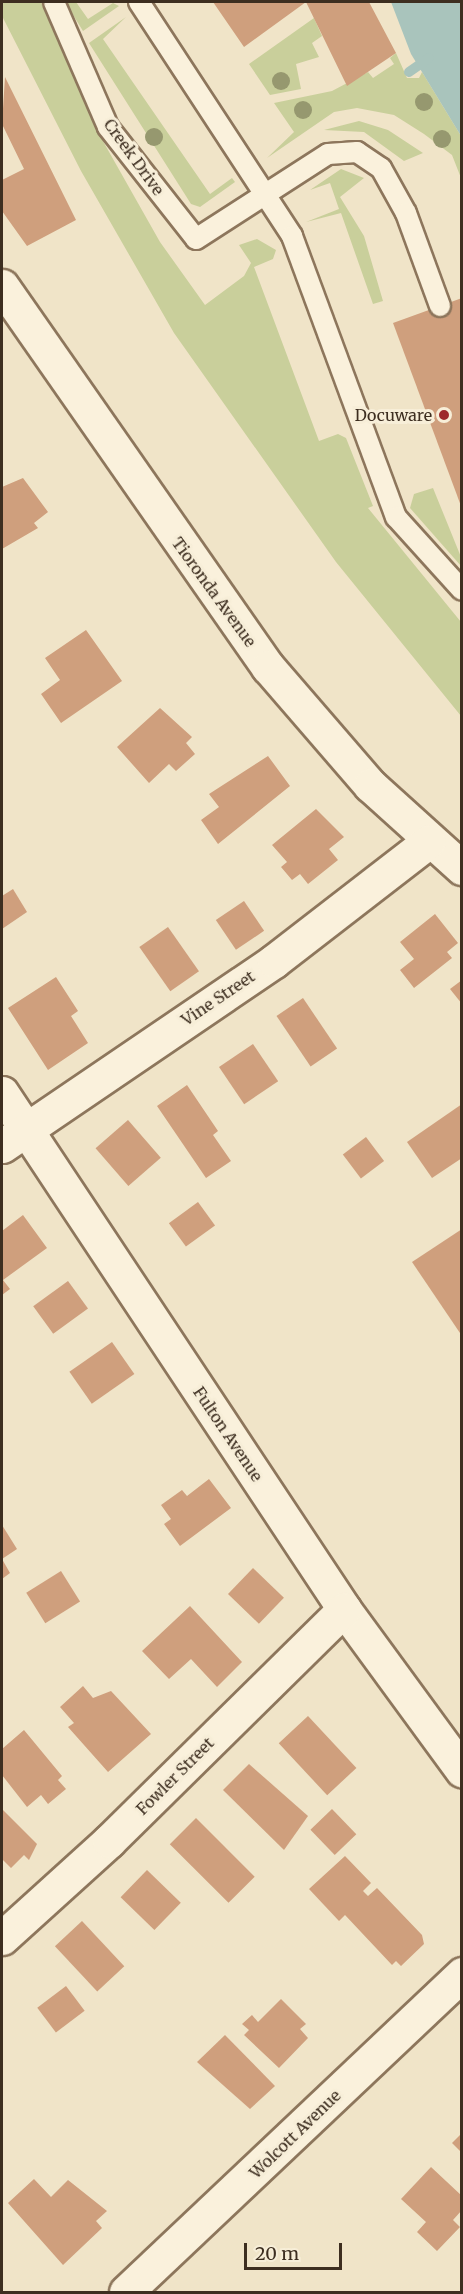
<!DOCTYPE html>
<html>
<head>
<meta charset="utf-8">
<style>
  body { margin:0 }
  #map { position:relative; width:463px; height:2294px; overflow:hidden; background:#f0e4c8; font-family:Merriweather,serif }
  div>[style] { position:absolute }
  .green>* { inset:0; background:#c9cf9b }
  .water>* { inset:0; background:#a9c4bc }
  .stream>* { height:10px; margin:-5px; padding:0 5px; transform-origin:5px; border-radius:5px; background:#a9c4bc }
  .building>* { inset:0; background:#cf9f7d; transform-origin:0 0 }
  .roads { filter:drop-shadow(2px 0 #8d765c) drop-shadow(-2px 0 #8d765c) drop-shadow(0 2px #8d765c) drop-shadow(0 -2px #8d765c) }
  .service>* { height:20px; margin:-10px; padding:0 10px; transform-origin:10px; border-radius:10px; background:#faf1dc }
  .minor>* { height:33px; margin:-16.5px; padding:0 16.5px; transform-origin:16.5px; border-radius:16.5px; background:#faf1dc }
  .secondary>* { height:33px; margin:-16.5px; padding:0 16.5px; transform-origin:16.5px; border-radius:16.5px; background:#faf1dc }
  .trees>* { width:18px; height:18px; margin:-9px; border-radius:50%; background:#96986f }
  .dots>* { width:16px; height:16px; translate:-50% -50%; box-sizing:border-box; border:3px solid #f7eed8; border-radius:50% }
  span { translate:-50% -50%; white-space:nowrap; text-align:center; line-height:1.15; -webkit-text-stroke:6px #f7eed8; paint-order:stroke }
  .street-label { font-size:16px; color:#3d2e20 }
  .poi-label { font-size:16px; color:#3d2e20 }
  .right { translate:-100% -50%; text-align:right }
  .frame { position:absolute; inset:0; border:3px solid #3d2e20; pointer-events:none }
  .scale { position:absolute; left:244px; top:2243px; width:98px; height:27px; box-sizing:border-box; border:3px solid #3d2e20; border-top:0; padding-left:8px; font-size:18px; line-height:21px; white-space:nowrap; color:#3d2e20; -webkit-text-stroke:4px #f7eed8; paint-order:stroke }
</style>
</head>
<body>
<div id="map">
  <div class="green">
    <div style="clip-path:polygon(2px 2px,41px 2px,104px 143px,160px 242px,205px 305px,244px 276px,251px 263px,239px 245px,257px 239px,276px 250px,273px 259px,254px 267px,319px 441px,338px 434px,346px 438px,373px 506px,368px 508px,461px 622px,461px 716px,336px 562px,174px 333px,81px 171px,2px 16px)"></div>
    <div style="clip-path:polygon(65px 2px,76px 2px,88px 19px,113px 3px,119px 6px,83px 31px)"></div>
    <div style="clip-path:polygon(126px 17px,103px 39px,210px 194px,232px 178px,235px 182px,200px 207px,191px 204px,89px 43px)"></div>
    <div style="clip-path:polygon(314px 18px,322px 36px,312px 43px,319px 57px,296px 64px,301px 89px,270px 95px,249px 64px)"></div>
    <div style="clip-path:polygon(396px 53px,407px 78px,419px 78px,422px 72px,461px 136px,461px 178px,452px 155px,424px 134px,394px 115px,357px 108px,334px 112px,267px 158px,294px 132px,274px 103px,332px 91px,368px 72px,373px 78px,394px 64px,390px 58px)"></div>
    <div style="clip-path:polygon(359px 121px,388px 130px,423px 153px,404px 161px,364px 132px,324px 130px)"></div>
    <div style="clip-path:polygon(341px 169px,364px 178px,340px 197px,364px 236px,383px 301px,373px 304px,341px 213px,306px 222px,339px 209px,330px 183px,310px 190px)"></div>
    <div style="clip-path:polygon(433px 488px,461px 557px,461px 566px,410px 508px,414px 494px)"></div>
  </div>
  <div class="water">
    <div style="clip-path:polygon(391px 2px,461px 2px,461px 136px,411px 54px)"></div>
  </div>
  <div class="stream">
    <div style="left:409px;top:72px;width:24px;rotate:-35deg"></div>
  </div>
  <div class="building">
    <div style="clip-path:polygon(213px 2px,369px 2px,396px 53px,347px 86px,306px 2px,244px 47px)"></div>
    <div style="clip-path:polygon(5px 77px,76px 220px,27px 246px,2px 211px,2px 180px,24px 169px,2px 124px)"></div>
    <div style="clip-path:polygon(462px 298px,461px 506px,393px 323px)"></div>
    <div style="clip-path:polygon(23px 478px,48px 512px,34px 523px,38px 528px,2px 549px,2px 487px)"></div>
    <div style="clip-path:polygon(86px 630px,122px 681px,61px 723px,41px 694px,60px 680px,45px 658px)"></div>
    <div style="clip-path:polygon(160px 708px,192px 737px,186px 743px,195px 754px,176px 771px,169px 764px,149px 783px,117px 747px)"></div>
    <div style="clip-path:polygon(268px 756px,290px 786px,218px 844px,201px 820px,219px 807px,209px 794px)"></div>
    <div style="clip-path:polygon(316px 809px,344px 837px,329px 849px,338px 860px,308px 884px,300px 874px,292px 880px,281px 867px,287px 862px,272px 845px)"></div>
    <div style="clip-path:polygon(13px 889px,27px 912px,2px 929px,2px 896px)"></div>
    <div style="left:244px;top:901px;width:36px;height:34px;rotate:56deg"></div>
    <div style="clip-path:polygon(435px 914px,458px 943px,447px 952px,452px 958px,414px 988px,400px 970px,414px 959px,400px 942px)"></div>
    <div style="left:168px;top:927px;width:54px;height:35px;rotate:55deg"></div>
    <div style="clip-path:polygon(56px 977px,78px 1011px,71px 1016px,88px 1043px,48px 1070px,8px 1008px)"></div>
    <div style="clip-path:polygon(462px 980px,462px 1004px,450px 989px)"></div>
    <div style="left:303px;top:998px;width:61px;height:32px;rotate:56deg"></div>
    <div style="left:253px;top:1044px;width:45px;height:41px;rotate:56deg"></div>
    <div style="clip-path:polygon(187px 1085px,218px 1131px,213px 1135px,231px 1161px,206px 1178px,157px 1106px)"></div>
    <div style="clip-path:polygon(462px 1104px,462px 1158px,432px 1178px,407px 1142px)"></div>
    <div style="left:128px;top:1120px;width:50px;height:43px;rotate:49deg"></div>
    <div style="left:366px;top:1137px;width:30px;height:29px;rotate:53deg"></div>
    <div style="left:198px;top:1202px;width:29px;height:36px;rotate:54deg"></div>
    <div style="clip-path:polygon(23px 1215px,47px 1248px,3px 1280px,10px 1289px,2px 1295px,2px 1231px)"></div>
    <div style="clip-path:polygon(462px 1229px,462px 1336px,412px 1262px)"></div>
    <div style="left:68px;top:1281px;width:34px;height:43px;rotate:54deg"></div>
    <div style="left:112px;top:1342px;width:39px;height:52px;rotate:55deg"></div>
    <div style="clip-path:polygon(209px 1479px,231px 1508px,180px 1546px,164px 1524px,171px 1519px,161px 1505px,182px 1490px,187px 1496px)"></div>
    <div style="clip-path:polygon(2px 1525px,17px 1549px,2px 1559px,10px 1573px,2px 1579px)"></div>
    <div style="left:253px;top:1568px;width:43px;height:36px;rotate:44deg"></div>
    <div style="left:61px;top:1571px;width:36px;height:41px;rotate:58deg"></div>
    <div style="clip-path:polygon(190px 1606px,242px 1662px,217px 1687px,191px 1659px,169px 1679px,142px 1651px)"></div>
    <div style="clip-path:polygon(83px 1686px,93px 1698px,111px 1691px,151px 1734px,108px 1772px,68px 1727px,74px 1723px,60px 1707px)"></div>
    <div style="left:308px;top:1716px;width:71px;height:40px;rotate:47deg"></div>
    <div style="clip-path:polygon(24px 1730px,62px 1776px,58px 1780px,66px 1789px,48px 1804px,41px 1795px,27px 1807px,2px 1775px,2px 1749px)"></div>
    <div style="clip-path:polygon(249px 1764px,308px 1816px,284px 1850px,223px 1790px)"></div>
    <div style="clip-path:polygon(2px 1809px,37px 1844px,29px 1860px,24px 1855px,11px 1868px,2px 1859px)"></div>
    <div style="left:332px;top:1809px;width:35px;height:30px;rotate:46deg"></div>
    <div style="left:196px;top:1818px;width:83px;height:37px;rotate:45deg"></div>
    <div style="clip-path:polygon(345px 1856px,371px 1883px,363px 1891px,368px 1896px,377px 1888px,422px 1935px,424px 1944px,401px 1966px,396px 1961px,392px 1965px,345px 1915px,339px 1921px,309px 1889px)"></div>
    <div style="left:147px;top:1870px;width:47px;height:38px;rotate:44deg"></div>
    <div style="left:82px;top:1921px;width:62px;height:37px;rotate:47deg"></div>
    <div style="left:66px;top:1986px;width:31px;height:36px;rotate:53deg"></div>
    <div style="clip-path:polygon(281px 1999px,306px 2024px,300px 2029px,308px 2038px,279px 2068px,244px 2035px,249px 2030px,242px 2024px,252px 2015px,258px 2022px)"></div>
    <div style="clip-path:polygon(225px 2035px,275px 2086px,250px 2109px,197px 2062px)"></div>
    <div style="clip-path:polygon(462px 2133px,462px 2153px,452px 2143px)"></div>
    <div style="clip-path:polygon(431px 2167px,462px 2196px,462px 2210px,453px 2220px,460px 2227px,437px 2251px,417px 2232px,426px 2222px,401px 2199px)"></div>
    <div style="clip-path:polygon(34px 2179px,51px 2197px,68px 2180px,107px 2211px,96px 2221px,102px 2228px,63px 2265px,8px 2203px)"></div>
  </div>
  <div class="roads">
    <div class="service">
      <div style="left:54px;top:2px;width:136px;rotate:66.6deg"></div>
      <div style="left:108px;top:127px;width:142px;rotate:51.8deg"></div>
      <div style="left:196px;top:239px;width:157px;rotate:-32.8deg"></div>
      <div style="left:328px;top:154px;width:29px;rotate:-4deg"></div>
      <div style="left:357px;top:152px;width:29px;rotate:34deg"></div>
      <div style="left:381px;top:168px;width:51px;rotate:60.9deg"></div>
      <div style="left:406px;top:213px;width:99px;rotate:69.9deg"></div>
      <div style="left:139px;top:2px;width:280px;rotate:56.8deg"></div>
      <div style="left:292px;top:236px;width:300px;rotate:69.7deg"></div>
      <div style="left:396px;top:517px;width:98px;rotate:47.9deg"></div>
    </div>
    <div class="minor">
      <div style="left:2px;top:286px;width:465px;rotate:55.1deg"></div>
      <div style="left:268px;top:667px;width:156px;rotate:49.2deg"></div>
      <div style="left:370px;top:785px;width:124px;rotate:42.1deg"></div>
      <div style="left:2px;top:1093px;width:619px;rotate:56.46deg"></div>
      <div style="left:344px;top:1609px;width:200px;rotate:53.8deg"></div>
      <div style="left:2px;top:1146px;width:329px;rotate:-34.2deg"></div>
      <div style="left:274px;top:961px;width:195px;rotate:-37.7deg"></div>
      <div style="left:2px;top:1938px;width:144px;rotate:-42.2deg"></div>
      <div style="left:109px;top:1841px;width:330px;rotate:-44.6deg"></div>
    </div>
    <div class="secondary">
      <div style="left:126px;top:2292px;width:463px;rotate:-43.4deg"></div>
    </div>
  </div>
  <div class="trees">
    <div style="left:281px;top:81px"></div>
    <div style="left:424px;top:102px"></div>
    <div style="left:303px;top:110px"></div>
    <div style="left:154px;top:137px"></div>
    <div style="left:442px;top:139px"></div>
  </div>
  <div class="dots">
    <div style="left:444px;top:415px;background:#9e2a2b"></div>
  </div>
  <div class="street-label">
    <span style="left:134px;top:157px;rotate:54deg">Creek Drive</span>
    <span style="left:214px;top:592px;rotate:54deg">Tioronda Avenue</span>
    <span style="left:218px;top:998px;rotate:-34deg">Vine Street</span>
    <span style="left:228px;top:1434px;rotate:56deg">Fulton Avenue</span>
    <span style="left:175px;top:1776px;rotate:-45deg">Fowler Street</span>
    <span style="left:295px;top:2134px;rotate:-44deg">Wolcott Avenue</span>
  </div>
  <div class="poi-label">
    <span class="right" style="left:432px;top:415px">Docuware</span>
  </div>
  <div class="frame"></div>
  <div class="scale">20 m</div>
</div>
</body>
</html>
